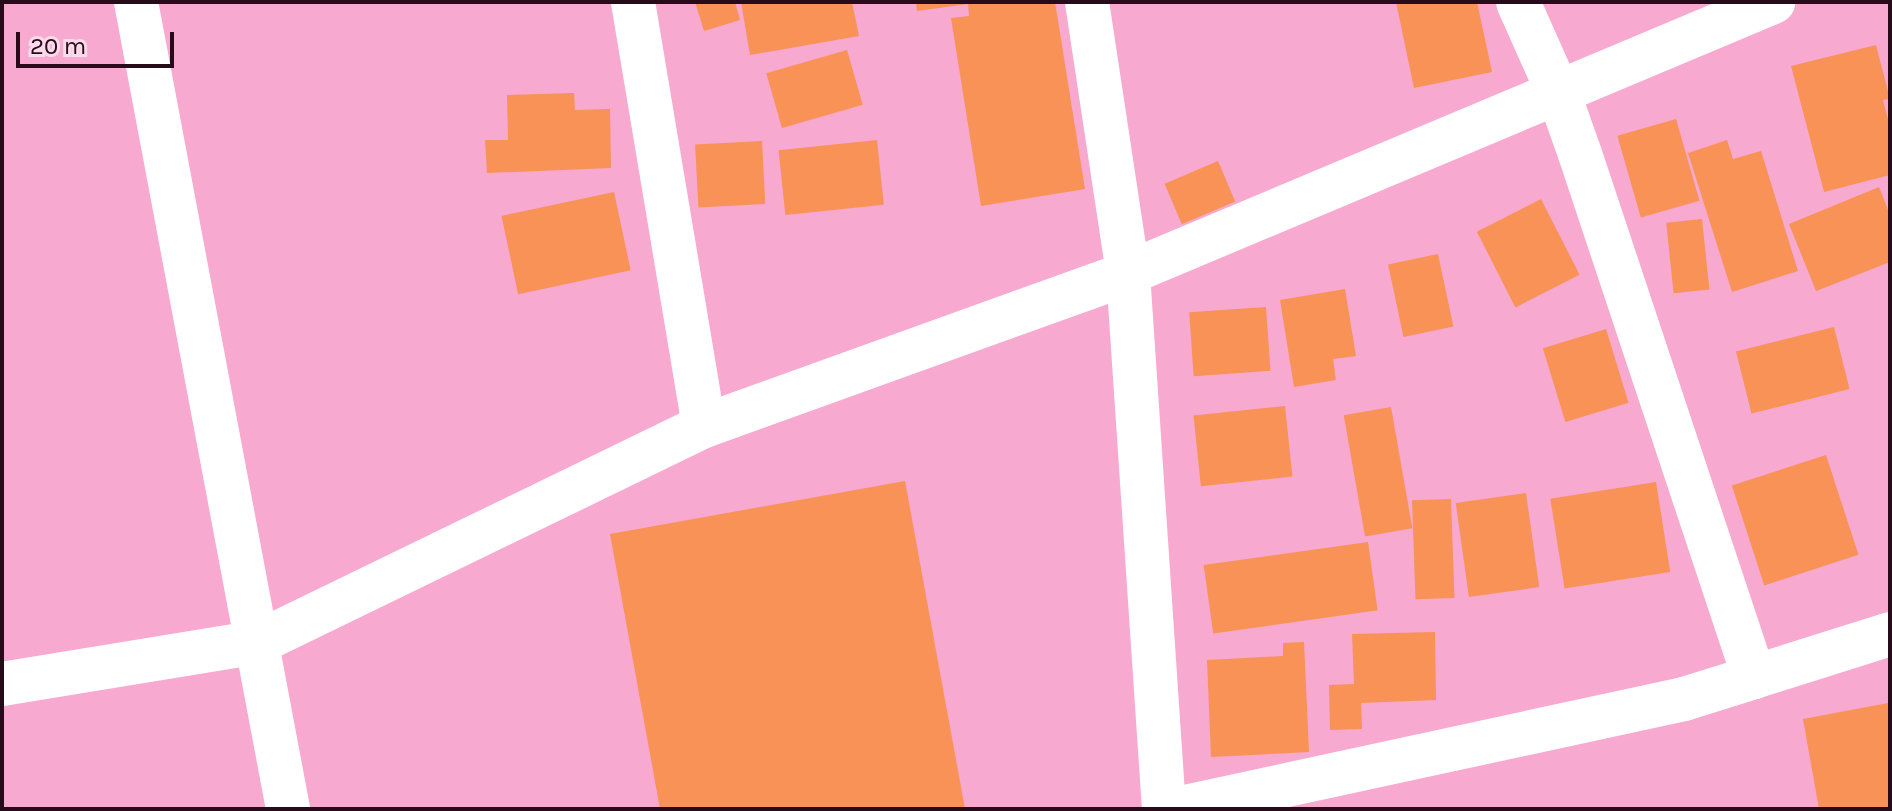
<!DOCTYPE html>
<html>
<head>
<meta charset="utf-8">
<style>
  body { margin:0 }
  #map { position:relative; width:1892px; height:811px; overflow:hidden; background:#f7a9cf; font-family:Karla,sans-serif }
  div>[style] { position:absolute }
  .building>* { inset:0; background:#f89257; transform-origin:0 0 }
  .minor>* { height:44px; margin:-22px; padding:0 22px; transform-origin:22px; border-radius:22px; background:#fff }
  .tertiary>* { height:44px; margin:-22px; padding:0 22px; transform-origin:22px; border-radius:22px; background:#fff }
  span { translate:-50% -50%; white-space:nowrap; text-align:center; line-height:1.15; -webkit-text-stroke:7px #fbdae9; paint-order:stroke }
  .frame { position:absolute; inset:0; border:4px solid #270b1a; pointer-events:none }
  .scale { position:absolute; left:16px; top:32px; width:158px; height:36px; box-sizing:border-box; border:4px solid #270b1a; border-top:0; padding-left:10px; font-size:24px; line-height:28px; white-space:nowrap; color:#270b1a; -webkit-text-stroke:6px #fbdae9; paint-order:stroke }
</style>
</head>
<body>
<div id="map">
  <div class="building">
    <div style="clip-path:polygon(695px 2px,735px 2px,740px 20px,704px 31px)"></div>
    <div style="clip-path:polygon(741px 2px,852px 2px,859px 36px,750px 55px)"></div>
    <div style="clip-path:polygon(916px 2px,1055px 2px,1085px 189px,981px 206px,951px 18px,969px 16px,968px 4px,917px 11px)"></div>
    <div style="clip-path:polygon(1396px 2px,1477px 2px,1492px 72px,1414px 88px)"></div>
    <div style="clip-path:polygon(1876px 45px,1890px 99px,1883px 100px,1890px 127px,1890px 175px,1824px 192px,1791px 66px)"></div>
    <div style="left:847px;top:50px;width:57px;height:84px;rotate:74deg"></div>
    <div style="clip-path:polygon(574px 93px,575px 110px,610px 109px,611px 168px,487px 173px,485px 140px,508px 140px,507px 95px)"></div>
    <div style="left:1676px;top:119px;width:85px;height:61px;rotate:74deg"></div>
    <div style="left:877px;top:140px;width:65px;height:99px;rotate:84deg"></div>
    <div style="clip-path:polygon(1727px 140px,1733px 159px,1761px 151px,1798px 271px,1732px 292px,1688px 153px)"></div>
    <div style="left:762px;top:141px;width:63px;height:67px;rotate:87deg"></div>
    <div style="left:1218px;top:161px;width:44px;height:58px;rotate:67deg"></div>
    <div style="clip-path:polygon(1879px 187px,1890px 215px,1890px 262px,1816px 291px,1789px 224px)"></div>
    <div style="left:614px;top:192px;width:80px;height:115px;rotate:78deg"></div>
    <div style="left:1541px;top:199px;width:85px;height:72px;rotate:63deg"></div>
    <div style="left:1702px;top:219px;width:71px;height:36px;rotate:84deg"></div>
    <div style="left:1438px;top:254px;width:74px;height:51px;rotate:78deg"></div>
    <div style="clip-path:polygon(1345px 289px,1356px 356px,1333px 359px,1336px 380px,1294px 387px,1280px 300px)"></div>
    <div style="left:1266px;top:307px;width:64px;height:77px;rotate:86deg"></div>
    <div style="left:1834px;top:327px;width:64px;height:101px;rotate:76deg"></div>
    <div style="left:1606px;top:329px;width:77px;height:66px;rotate:73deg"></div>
    <div style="left:1285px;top:406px;width:71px;height:92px;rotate:84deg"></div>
    <div style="left:1391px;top:407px;width:123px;height:48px;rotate:80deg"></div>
    <div style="left:1826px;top:455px;width:105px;height:99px;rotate:72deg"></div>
    <div style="clip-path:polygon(905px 481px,965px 809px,660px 809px,610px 534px)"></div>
    <div style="left:1656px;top:482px;width:91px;height:107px;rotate:81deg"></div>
    <div style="left:1526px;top:493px;width:95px;height:71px;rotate:82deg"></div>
    <div style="left:1451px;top:499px;width:99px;height:39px;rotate:88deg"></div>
    <div style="left:1368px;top:542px;width:69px;height:166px;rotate:82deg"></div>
    <div style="clip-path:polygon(1435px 632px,1436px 700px,1361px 703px,1362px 729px,1330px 730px,1329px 685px,1354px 684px,1352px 634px)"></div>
    <div style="clip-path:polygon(1304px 642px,1309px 752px,1211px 757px,1207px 660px,1283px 656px,1283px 643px)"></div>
    <div style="clip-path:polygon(1888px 703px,1890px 809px,1819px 809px,1803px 719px)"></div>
  </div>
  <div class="minor">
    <div style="left:633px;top:2px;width:430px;rotate:80.5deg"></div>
    <div style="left:1087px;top:2px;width:274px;rotate:81.4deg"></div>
    <div style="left:1128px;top:273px;width:537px;rotate:86.16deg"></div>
    <div style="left:1754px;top:677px;width:143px;rotate:-17.5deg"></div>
    <div style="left:2px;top:684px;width:260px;rotate:-9.3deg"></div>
    <div style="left:259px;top:642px;width:495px;rotate:-25.9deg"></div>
    <div style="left:704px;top:426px;width:451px;rotate:-19.8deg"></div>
    <div style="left:1128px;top:273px;width:700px;rotate:-22.79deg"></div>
    <div style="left:1176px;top:809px;width:520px;rotate:-12.22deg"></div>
    <div style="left:1684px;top:699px;width:73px;rotate:-17.4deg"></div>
    <div style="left:1754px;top:677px;width:551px;rotate:-108.4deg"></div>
    <div style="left:1580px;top:154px;width:66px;rotate:-109.5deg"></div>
    <div style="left:1558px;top:92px;width:98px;rotate:-114deg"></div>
  </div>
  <div class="tertiary">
    <div style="left:136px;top:2px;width:821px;rotate:79.33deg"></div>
  </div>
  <div class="frame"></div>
  <div class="scale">20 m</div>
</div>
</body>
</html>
